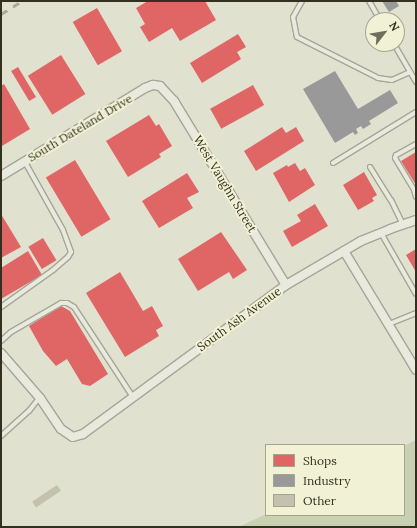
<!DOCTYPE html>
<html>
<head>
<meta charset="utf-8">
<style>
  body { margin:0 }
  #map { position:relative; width:417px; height:528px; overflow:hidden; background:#e0e1ce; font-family:Lora,serif }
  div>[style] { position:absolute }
  .green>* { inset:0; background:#c8d2b2 }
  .shops>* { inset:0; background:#e06666; transform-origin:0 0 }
  .industry>* { inset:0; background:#999 }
  .building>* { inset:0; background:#c4c1af; transform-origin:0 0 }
  .roads { filter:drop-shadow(1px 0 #a6a597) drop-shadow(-1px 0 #a6a597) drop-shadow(0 1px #a6a597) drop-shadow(0 -1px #a6a597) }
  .lane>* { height:4px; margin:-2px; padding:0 2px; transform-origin:2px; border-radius:2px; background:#e9eade }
  .street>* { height:8px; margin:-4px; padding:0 4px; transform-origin:4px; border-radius:4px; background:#e9eade }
  .rail>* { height:2.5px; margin-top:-1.25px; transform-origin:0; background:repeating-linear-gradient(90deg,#a9a99e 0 7px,transparent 0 14px) }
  span { translate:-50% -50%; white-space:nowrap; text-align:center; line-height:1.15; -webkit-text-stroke:4px #f1f1d5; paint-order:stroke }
  .street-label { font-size:12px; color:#343020 }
  .frame { position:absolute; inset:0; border:2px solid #343020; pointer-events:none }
  .legend { position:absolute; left:265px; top:444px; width:140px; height:72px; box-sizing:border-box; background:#f1f1d5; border:1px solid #a5a48d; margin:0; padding:5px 7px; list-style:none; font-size:12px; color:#343020 }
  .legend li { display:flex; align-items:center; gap:8px; height:20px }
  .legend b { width:20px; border:1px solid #a5a48d }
  .north { position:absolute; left:365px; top:12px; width:40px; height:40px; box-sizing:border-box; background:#f1f1d5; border:1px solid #a5a48d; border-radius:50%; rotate:59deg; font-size:11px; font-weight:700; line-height:16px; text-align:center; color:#343020 }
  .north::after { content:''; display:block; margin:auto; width:14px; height:18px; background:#706e5d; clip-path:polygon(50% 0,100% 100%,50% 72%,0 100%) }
</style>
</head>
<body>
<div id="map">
  <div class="green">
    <div style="clip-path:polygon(416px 440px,416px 527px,239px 527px,266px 514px,404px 515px,404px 446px)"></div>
  </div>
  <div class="shops">
    <div style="clip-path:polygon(148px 1px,205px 1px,216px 20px,180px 41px,172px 28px,149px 42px,140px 27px,145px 24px,136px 8px)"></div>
    <div style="left:97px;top:8px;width:50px;height:28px;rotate:60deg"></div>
    <div style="clip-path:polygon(238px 34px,246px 47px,237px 52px,241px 59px,202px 83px,190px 63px)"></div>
    <div style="left:61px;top:55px;width:46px;height:39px;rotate:58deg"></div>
    <div style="left:18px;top:67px;width:35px;height:8px;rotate:59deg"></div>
    <div style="clip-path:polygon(4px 84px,30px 129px,2px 146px,1px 86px)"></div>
    <div style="left:253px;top:85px;width:23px;height:49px;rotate:61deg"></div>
    <div style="clip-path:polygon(149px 115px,156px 126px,159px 124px,172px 146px,159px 154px,161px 157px,128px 177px,106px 141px)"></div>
    <div style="clip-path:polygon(282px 127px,286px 133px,296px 127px,304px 141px,256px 171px,244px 151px)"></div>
    <div style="clip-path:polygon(416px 152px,416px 185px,401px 161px)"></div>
    <div style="left:75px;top:160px;width:69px;height:34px;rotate:59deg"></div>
    <div style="clip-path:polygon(295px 163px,300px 171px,305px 168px,315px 185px,289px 202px,273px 173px,287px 165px,288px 167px)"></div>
    <div style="clip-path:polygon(364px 172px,377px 195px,372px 198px,374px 201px,358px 210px,343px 185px)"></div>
    <div style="clip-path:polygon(187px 173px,199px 192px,187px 198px,193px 208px,159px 228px,142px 201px)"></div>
    <div style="clip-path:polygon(315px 204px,328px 226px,292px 247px,283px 231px,301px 221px,297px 215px)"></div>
    <div style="clip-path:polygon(1px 214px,21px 247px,1px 258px)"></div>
    <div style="clip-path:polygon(221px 232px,247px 270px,233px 279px,229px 272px,198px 291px,178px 259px)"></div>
    <div style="left:43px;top:238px;width:26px;height:17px;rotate:59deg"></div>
    <div style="clip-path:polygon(416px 249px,416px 272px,406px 255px)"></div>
    <div style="clip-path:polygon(28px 251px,42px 275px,1px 299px,1px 268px)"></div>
    <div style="clip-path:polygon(120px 272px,143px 311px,152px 306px,163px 326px,156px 330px,159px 336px,125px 357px,86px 293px)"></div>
    <div style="clip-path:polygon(61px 306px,70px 311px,108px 374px,90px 386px,82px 384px,67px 359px,56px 366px,43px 351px,29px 326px)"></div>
  </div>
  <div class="industry">
    <div style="clip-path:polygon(382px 1px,396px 1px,399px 6px,389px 12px)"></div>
    <div style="clip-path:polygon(335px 71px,358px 109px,390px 90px,398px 103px,369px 121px,371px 124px,363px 129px,361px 126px,356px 129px,358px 133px,355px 135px,353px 132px,335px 143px,303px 89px)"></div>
  </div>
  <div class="building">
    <div style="left:57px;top:485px;width:7px;height:30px;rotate:56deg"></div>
  </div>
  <div class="roads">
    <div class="lane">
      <div style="left:302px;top:1px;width:18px;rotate:119deg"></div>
      <div style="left:293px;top:17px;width:20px;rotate:79deg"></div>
      <div style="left:297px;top:37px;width:91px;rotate:26.8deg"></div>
      <div style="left:378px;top:78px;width:14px;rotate:8deg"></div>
      <div style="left:392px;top:80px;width:20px;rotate:-24deg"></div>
      <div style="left:369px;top:1px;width:22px;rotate:60deg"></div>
      <div style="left:394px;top:44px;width:44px;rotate:59.9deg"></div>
      <div style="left:416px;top:144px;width:23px;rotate:151deg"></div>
      <div style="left:396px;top:155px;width:3px;rotate:108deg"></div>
      <div style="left:395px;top:158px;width:37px;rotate:59deg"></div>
      <div style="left:414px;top:190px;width:7px;rotate:74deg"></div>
      <div style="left:333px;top:163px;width:97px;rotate:-31.6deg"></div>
      <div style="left:370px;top:167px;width:39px;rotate:58deg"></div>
      <div style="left:391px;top:200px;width:28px;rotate:64deg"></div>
      <div style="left:381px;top:233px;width:70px;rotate:60.2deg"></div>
      <div style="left:1px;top:307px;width:64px;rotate:-35.4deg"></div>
      <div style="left:53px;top:270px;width:20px;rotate:-41deg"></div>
      <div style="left:68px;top:257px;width:6px;rotate:-59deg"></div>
      <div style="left:71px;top:252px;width:23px;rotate:-110deg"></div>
      <div style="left:63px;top:230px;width:78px;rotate:-119.2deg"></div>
      <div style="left:389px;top:324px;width:29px;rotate:-22deg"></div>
      <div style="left:1px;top:341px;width:13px;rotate:-42deg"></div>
      <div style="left:11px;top:332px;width:58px;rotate:-30.1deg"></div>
      <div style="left:61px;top:303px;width:6px"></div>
      <div style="left:67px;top:303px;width:8px;rotate:30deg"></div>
      <div style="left:74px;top:307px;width:108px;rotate:56.8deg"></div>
      <div style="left:1px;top:436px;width:38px;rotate:-42deg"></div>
      <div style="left:29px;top:411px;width:16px;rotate:-52deg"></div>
    </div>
    <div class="street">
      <div style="left:1px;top:176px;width:169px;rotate:-31.4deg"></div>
      <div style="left:145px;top:88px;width:9px;rotate:-21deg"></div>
      <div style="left:153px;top:85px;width:7px;rotate:8deg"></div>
      <div style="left:160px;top:86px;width:21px;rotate:47deg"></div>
      <div style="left:174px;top:101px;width:215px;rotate:58.7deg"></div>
      <div style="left:344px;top:251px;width:139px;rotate:58.8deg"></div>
      <div style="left:1px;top:353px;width:60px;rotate:49.1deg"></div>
      <div style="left:40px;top:398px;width:37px;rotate:56deg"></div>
      <div style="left:61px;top:429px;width:14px;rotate:34deg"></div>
      <div style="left:73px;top:437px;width:10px;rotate:-17deg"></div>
      <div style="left:83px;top:434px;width:252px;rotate:-36.3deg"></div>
      <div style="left:286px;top:285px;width:87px;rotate:-30.4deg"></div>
      <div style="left:361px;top:241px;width:31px;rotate:-22deg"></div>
      <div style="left:390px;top:229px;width:28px;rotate:-19deg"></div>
    </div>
  </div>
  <div class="rail">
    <div style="left:1px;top:14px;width:25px;rotate:-32deg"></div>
  </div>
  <div class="street-label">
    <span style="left:80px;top:128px;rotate:-31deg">South Dateland Drive</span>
    <span style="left:225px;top:184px;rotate:59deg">West Vaughn Street</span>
    <span style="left:239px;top:319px;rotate:-36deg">South Ash Avenue</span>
  </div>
  <div class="frame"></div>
  <ul class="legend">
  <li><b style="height:11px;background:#e06666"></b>Shops</li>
  <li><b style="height:11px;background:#999"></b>Industry</li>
  <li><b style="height:11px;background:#c4c1af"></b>Other</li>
  </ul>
  <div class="north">N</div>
</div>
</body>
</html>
